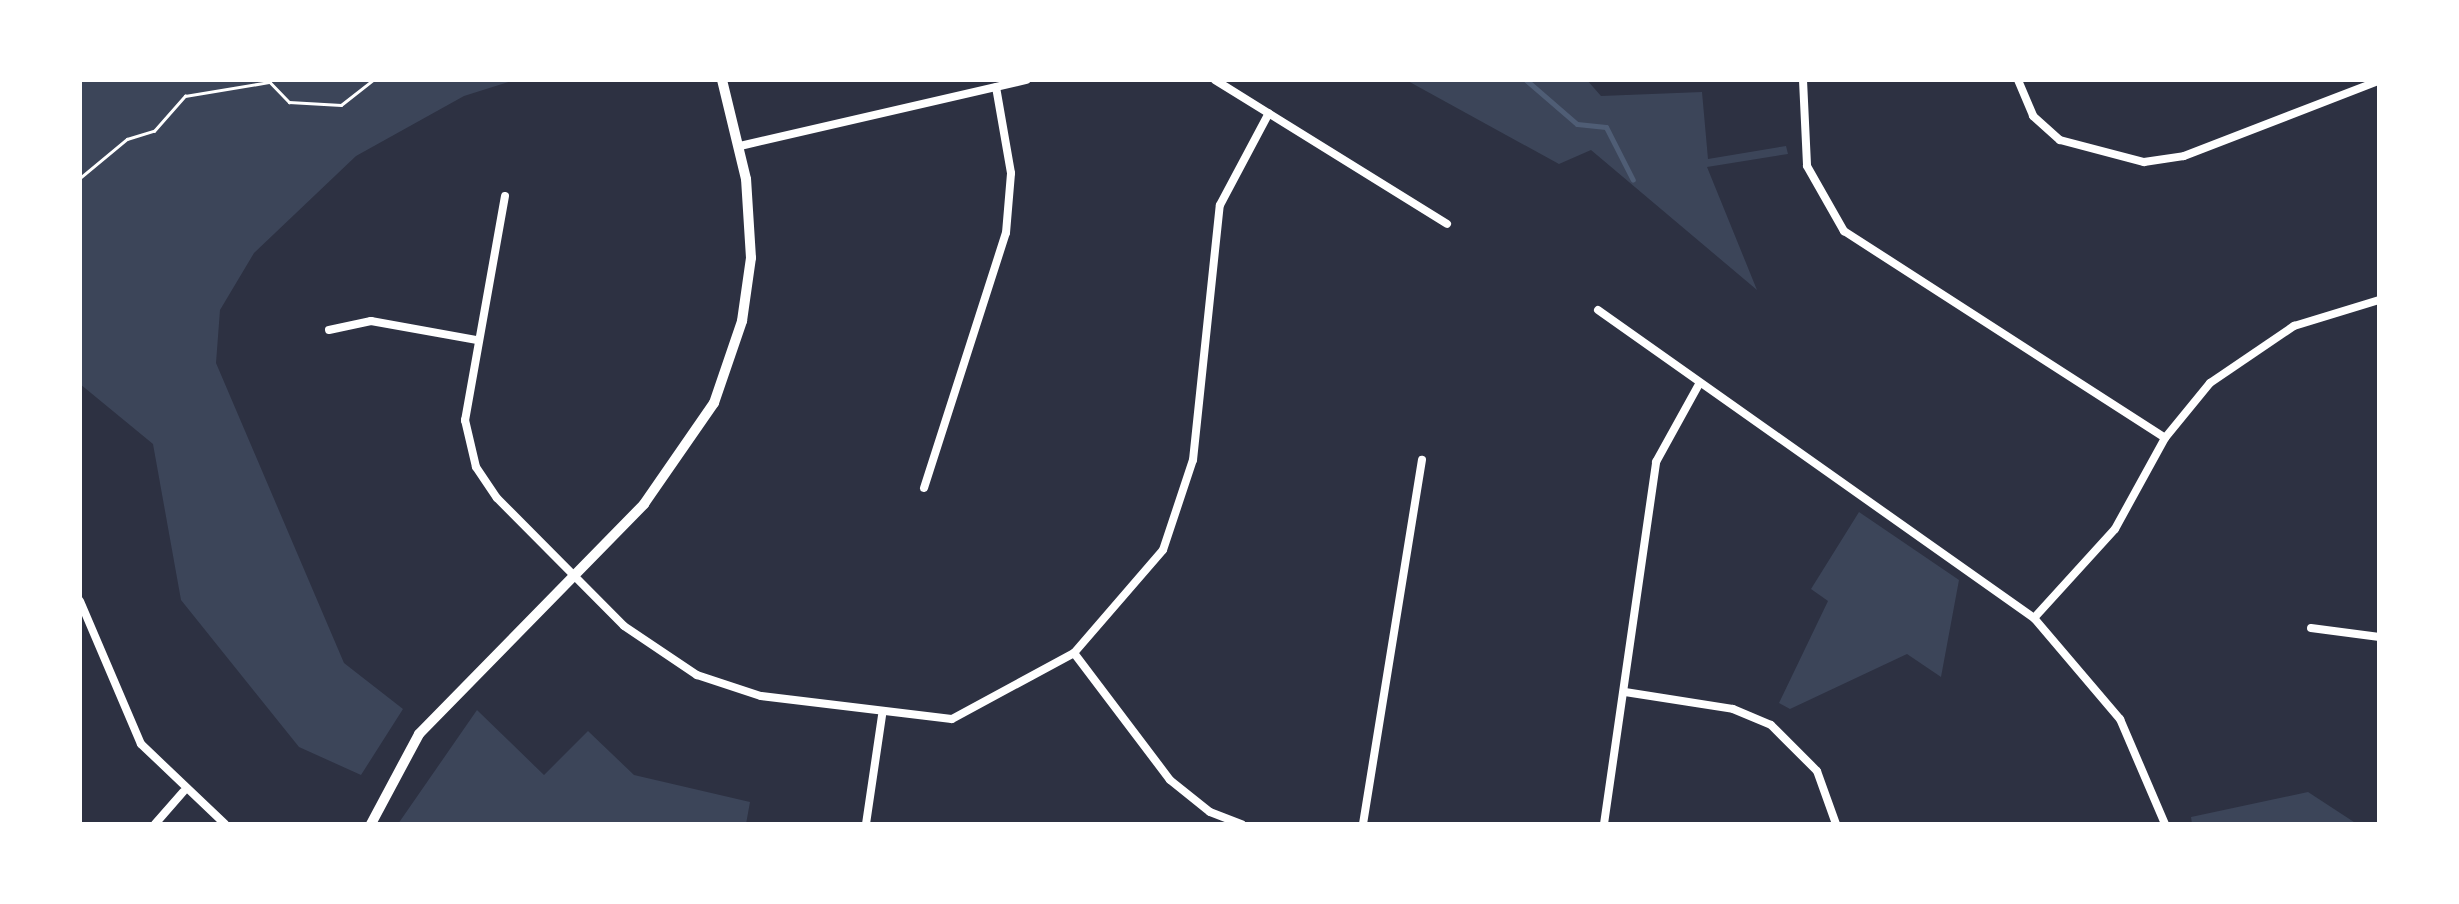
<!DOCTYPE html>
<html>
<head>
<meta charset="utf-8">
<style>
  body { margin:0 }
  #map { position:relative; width:2459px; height:904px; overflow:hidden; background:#2d3142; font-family:Cabin,sans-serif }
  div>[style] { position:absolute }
  .green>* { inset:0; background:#3c4559 }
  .stream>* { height:5px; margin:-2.5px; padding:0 2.5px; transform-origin:2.5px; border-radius:2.5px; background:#4f5d75 }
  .path>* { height:2.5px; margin:-1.25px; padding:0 1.25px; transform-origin:1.25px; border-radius:1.25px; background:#fff }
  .minor>* { height:8px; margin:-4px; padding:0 4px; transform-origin:4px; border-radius:4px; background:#fff }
  .tertiary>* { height:10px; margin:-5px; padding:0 5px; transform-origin:5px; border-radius:5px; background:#fff }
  span { translate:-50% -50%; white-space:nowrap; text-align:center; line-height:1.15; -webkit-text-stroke:8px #fff; paint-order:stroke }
  .frame { position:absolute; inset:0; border:82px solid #fff; pointer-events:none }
</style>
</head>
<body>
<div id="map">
  <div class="green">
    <div style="clip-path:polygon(80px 80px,515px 80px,464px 96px,356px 156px,254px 253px,220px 310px,216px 363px,344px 663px,403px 709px,361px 775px,299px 747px,181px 600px,153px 444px,80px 384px)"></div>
    <div style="clip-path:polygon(1406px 80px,1587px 80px,1601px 96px,1702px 92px,1708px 159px,1786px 146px,1788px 154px,1707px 167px,1757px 290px,1591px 150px,1559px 164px)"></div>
    <div style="clip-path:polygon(1859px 512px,1959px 580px,1941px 677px,1907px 654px,1790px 709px,1779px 703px,1828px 601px,1811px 589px)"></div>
    <div style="clip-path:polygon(477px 710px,544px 775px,588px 731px,634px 775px,750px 802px,746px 824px,398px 824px)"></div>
    <div style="clip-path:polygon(2308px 792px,2357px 824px,2192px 824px,2191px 817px)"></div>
  </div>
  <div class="stream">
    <div style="left:1526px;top:80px;width:67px;rotate:40.8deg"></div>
    <div style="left:1577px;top:124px;width:29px;rotate:6deg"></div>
    <div style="left:1606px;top:127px;width:59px;rotate:63deg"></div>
  </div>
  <div class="path">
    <div style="left:80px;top:178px;width:61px;rotate:-39.7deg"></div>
    <div style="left:127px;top:139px;width:28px;rotate:-17deg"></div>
    <div style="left:154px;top:131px;width:47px;rotate:-48.5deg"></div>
    <div style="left:185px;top:96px;width:86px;rotate:-9.4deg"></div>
    <div style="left:270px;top:82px;width:28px;rotate:46deg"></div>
    <div style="left:289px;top:102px;width:52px;rotate:3.3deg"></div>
    <div style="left:341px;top:105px;width:41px;rotate:-38deg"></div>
  </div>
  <div class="minor">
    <div style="left:1215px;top:80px;width:273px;rotate:31.8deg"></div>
    <div style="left:1803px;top:80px;width:86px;rotate:87.3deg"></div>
    <div style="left:1807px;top:166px;width:75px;rotate:60.4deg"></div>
    <div style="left:1844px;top:231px;width:382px;rotate:32.8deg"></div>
    <div style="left:2018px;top:80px;width:39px;rotate:67deg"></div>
    <div style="left:2033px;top:116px;width:36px;rotate:42deg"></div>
    <div style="left:2060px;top:140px;width:87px;rotate:14.7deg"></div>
    <div style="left:2144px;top:162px;width:40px;rotate:-8.5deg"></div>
    <div style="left:2184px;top:156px;width:208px;rotate:-21.1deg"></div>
    <div style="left:740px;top:146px;width:294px;rotate:-13deg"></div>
    <div style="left:505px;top:196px;width:228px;rotate:100.1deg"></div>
    <div style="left:465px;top:420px;width:48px;rotate:76.8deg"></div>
    <div style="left:476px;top:467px;width:37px;rotate:56deg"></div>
    <div style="left:497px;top:498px;width:180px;rotate:45.2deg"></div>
    <div style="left:624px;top:626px;width:88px;rotate:33.9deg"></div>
    <div style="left:697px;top:675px;width:67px;rotate:18.2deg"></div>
    <div style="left:761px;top:696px;width:192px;rotate:6.9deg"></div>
    <div style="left:952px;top:719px;width:139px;rotate:-28.4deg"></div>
    <div style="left:1074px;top:653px;width:136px;rotate:-49.2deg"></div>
    <div style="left:1163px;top:550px;width:95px;rotate:-71.6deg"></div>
    <div style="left:1193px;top:460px;width:256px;rotate:-84deg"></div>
    <div style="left:1220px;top:205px;width:104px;rotate:-62deg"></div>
    <div style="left:1598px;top:310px;width:534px;rotate:35.24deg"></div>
    <div style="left:2034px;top:618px;width:133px;rotate:49.6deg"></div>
    <div style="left:2120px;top:719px;width:114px;rotate:66.8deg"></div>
    <div style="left:329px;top:330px;width:43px;rotate:-12.1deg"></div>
    <div style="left:371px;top:321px;width:108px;rotate:10.2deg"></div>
    <div style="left:924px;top:488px;width:268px;rotate:-72.2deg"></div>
    <div style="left:1006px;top:233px;width:60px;rotate:-85.2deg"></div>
    <div style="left:1011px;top:173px;width:87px;rotate:-99.9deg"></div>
    <div style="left:80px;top:601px;width:155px;rotate:66.9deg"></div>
    <div style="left:141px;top:744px;width:116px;rotate:43.6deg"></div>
    <div style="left:2034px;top:618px;width:120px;rotate:-47.7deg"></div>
    <div style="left:2115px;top:529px;width:104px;rotate:-61.2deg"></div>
    <div style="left:2165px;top:438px;width:71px;rotate:-50.7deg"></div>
    <div style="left:2210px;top:383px;width:102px;rotate:-34.2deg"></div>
    <div style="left:2294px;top:326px;width:89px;rotate:-17deg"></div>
    <div style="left:2311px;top:628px;width:69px;rotate:7.5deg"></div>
    <div style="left:1074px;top:653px;width:159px;rotate:52.9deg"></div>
    <div style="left:1170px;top:780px;width:51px;rotate:38.7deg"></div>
    <div style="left:1210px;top:812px;width:34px;rotate:21deg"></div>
    <div style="left:1625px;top:692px;width:109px;rotate:8.9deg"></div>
    <div style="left:1733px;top:709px;width:41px;rotate:22.8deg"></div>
    <div style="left:1771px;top:725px;width:65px;rotate:45deg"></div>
    <div style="left:1817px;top:771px;width:56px;rotate:70.3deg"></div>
    <div style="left:155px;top:824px;width:43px;rotate:-48.8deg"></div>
    <div style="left:866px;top:824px;width:110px;rotate:-81.6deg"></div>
    <div style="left:1363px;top:824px;width:369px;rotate:-80.8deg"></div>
    <div style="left:1604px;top:824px;width:366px;rotate:-81.8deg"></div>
    <div style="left:1656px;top:462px;width:89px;rotate:-61.1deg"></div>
  </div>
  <div class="tertiary">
    <div style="left:371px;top:824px;width:102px;rotate:-61.9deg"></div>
    <div style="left:419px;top:734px;width:322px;rotate:-45.6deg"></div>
    <div style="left:644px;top:504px;width:123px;rotate:-55.3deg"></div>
    <div style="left:714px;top:403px;width:87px;rotate:-71.1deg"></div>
    <div style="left:742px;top:321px;width:64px;rotate:-81.9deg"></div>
    <div style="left:751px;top:258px;width:79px;rotate:-93.6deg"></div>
    <div style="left:746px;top:179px;width:102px;rotate:-103.6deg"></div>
  </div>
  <div class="frame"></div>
</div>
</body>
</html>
